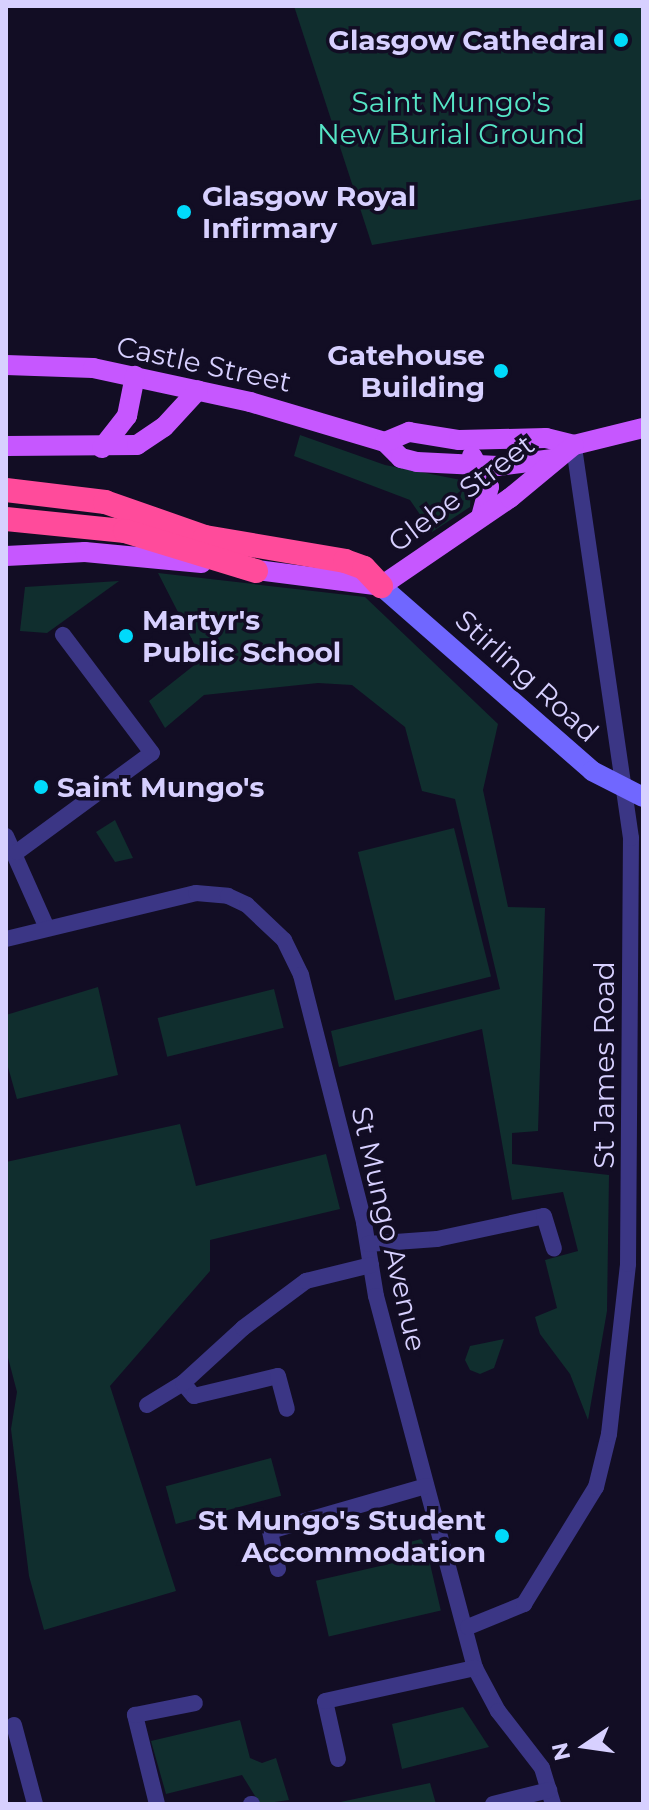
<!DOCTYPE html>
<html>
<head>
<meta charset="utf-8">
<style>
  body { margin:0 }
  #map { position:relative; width:649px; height:1810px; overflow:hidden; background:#120d24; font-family:Montserrat,sans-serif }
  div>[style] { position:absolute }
  .green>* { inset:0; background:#102e2e; transform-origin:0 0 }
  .street>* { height:16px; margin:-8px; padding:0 8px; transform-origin:8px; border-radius:8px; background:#3b3685 }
  .secondary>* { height:20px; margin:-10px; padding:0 10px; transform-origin:10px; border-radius:10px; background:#7067ff }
  .primary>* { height:20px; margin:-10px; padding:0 10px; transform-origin:10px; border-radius:10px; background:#c657ff }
  .highway>* { height:24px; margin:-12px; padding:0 12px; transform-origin:12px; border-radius:12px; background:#ff4b9b }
  .dots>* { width:22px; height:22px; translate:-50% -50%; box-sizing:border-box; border:4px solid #120d24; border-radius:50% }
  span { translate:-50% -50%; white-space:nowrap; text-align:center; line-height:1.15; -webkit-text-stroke:7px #120d24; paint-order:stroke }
  .poi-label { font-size:28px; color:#d7d0ff; font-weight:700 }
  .right { translate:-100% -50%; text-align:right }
  .left { translate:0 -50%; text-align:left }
  .park-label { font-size:28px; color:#56e5c6 }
  .street-label { font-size:28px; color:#d7d0ff }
  .frame { position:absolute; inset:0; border:8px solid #d7d0ff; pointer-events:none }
  .north { position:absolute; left:545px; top:1706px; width:80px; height:80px; -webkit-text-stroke:6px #120d24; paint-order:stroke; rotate:257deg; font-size:22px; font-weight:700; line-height:32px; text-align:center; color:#d7d0ff }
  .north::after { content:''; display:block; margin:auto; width:28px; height:36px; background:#d7d0ff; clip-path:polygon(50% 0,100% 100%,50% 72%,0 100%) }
</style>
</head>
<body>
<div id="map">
  <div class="green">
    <div style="clip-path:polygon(294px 6px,643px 6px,643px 199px,372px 245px)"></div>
    <div style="clip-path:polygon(300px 435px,385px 465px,461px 480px,471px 491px,470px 507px,432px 532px,410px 500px,294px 456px)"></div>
    <div style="clip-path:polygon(158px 573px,365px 597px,498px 724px,483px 790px,508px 907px,545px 908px,538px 1131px,512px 1133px,512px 1164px,609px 1175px,607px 1311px,588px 1420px,570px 1374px,540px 1334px,535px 1317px,557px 1308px,545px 1260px,578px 1251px,563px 1192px,512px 1200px,482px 1029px,339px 1067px,331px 1031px,500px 989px,455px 799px,422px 791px,405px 727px,352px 685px,318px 683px,204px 695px,165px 728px,149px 701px,202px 659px)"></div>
    <div style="clip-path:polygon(119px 581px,47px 633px,20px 631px,25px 587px)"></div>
    <div style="clip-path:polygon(115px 820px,133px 858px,115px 862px,96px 832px)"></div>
    <div style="left:454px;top:828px;width:153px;height:99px;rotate:76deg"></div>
    <div style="clip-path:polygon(98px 987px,118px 1075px,17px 1099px,6px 1060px,6px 1015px)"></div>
    <div style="left:274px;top:989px;width:40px;height:120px;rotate:76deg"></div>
    <div style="clip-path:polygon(180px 1124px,196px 1186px,326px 1154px,340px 1209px,210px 1240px,210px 1271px,110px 1386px,176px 1591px,44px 1630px,29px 1576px,11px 1429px,17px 1392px,6px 1350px,6px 1162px)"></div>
    <div style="clip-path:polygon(504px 1339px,494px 1368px,480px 1374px,470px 1370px,465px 1360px,470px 1346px)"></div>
    <div style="left:271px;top:1458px;width:39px;height:109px;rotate:75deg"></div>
    <div style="clip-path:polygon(421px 1539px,426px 1549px,401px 1556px,395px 1546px)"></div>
    <div style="left:428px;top:1555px;width:57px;height:115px;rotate:77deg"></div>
    <div style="clip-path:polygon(463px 1707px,489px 1747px,402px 1769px,392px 1724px)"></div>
    <div style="clip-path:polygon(240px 1720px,250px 1758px,262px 1763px,276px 1758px,289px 1800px,260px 1804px,242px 1775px,166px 1794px,151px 1741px)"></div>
    <div style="clip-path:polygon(430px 1783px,436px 1804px,331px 1804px)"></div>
  </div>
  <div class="street">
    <div style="left:6px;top:836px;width:101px;rotate:66deg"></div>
    <div style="left:17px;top:852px;width:167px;rotate:-36.3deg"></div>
    <div style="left:152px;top:753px;width:148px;rotate:-127deg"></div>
    <div style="left:6px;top:939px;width:195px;rotate:-13.6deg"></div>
    <div style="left:196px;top:893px;width:32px;rotate:5deg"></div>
    <div style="left:228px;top:896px;width:21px;rotate:25deg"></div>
    <div style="left:247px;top:905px;width:51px;rotate:43.4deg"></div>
    <div style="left:284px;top:940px;width:39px;rotate:64deg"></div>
    <div style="left:301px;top:975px;width:256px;rotate:75.7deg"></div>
    <div style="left:364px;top:1223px;width:74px;rotate:80.7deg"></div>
    <div style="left:376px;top:1296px;width:385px;rotate:75.1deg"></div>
    <div style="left:475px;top:1668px;width:49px;rotate:61.9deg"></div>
    <div style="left:498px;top:1711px;width:72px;rotate:52.3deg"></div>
    <div style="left:542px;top:1768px;width:38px;rotate:73deg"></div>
    <div style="left:368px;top:1244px;width:69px;rotate:-4.1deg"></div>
    <div style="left:437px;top:1239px;width:109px;rotate:-12.1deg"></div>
    <div style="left:544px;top:1216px;width:34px;rotate:73deg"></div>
    <div style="left:183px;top:1383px;width:17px;rotate:50deg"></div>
    <div style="left:194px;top:1396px;width:86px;rotate:-13.4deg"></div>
    <div style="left:278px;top:1376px;width:34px;rotate:75deg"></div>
    <div style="left:147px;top:1405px;width:42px;rotate:-31.4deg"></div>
    <div style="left:183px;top:1383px;width:81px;rotate:-42.5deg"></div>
    <div style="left:243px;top:1328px;width:79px;rotate:-36.7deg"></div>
    <div style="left:306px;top:1281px;width:67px;rotate:-13.8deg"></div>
    <div style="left:278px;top:1569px;width:39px;rotate:-102deg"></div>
    <div style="left:270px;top:1531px;width:162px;rotate:-16.1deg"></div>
    <div style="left:468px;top:1627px;width:61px;rotate:-22.3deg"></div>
    <div style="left:524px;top:1604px;width:137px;rotate:-58.4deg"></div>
    <div style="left:596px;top:1487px;width:55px;rotate:-76.2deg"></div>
    <div style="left:609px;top:1434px;width:171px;rotate:-83.6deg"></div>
    <div style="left:628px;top:1264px;width:426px;rotate:-89.6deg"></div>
    <div style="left:631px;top:838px;width:397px;rotate:-98.3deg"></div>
    <div style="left:14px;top:1725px;width:82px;rotate:75.1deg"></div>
    <div style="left:338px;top:1759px;width:59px;rotate:-102.6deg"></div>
    <div style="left:325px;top:1701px;width:154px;rotate:-12.4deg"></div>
    <div style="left:157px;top:1804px;width:92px;rotate:-103.9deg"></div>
    <div style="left:135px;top:1715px;width:61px;rotate:-11.3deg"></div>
    <div style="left:251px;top:1804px;width:1px"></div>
    <div style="left:493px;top:1804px;width:58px;rotate:-14deg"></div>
  </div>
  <div class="secondary">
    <div style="left:381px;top:586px;width:281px;rotate:41.2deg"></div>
    <div style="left:592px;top:771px;width:57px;rotate:27deg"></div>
  </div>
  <div class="primary">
    <div style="left:6px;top:365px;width:87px;rotate:2deg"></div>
    <div style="left:93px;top:368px;width:161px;rotate:12.2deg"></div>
    <div style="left:250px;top:402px;width:141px;rotate:16.5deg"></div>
    <div style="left:385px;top:442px;width:23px;rotate:45deg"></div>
    <div style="left:401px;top:458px;width:16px;rotate:14deg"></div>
    <div style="left:417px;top:462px;width:81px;rotate:2.8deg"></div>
    <div style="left:498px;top:466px;width:55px;rotate:-7.3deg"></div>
    <div style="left:385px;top:442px;width:26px;rotate:-23deg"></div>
    <div style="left:409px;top:432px;width:51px;rotate:9.1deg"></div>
    <div style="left:459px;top:440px;width:87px;rotate:-1.3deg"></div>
    <div style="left:546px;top:438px;width:29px;rotate:14deg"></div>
    <div style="left:574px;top:445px;width:71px;rotate:-13.8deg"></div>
    <div style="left:6px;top:446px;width:131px;rotate:-0.4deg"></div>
    <div style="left:137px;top:445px;width:32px;rotate:-34deg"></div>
    <div style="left:164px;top:427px;width:50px;rotate:-47.4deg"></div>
    <div style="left:102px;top:448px;width:41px;rotate:-52deg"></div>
    <div style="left:127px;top:416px;width:41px;rotate:-78.7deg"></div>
    <div style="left:472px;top:456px;width:35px;rotate:61deg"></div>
    <div style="left:489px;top:487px;width:28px;rotate:105deg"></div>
    <div style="left:6px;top:556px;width:79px;rotate:-2.9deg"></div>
    <div style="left:85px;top:552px;width:117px;rotate:5.4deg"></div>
    <div style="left:241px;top:568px;width:141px;rotate:7.3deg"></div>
    <div style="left:381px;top:586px;width:156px;rotate:-34.3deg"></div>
    <div style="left:510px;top:498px;width:83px;rotate:-39.6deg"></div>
  </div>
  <div class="highway">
    <div style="left:6px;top:490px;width:100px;rotate:6.9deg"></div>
    <div style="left:105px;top:502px;width:106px;rotate:19.3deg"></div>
    <div style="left:205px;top:537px;width:142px;rotate:9.7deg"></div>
    <div style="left:345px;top:561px;width:20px;rotate:20deg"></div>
    <div style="left:364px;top:568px;width:25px;rotate:47deg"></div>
    <div style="left:6px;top:519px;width:120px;rotate:5.8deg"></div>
    <div style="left:125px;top:531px;width:137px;rotate:17deg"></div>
  </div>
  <div class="dots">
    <div style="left:621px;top:40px;background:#00dafb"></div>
    <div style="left:184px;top:212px;background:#00dafb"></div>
    <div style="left:501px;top:371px;background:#00dafb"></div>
    <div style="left:126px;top:636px;background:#00dafb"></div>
    <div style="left:41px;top:787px;background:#00dafb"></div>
    <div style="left:502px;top:1536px;background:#00dafb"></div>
  </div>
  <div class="poi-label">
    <span class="right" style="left:605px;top:40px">Glasgow Cathedral</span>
    <span class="left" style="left:202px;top:212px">Glasgow Royal<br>Infirmary</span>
    <span class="right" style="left:485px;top:371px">Gatehouse<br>Building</span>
    <span class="left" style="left:142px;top:636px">Martyr's<br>Public School</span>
    <span class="left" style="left:57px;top:787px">Saint Mungo's</span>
    <span class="right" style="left:486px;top:1536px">St Mungo's Student<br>Accommodation</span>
  </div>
  <div class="park-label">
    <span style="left:451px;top:118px">Saint Mungo's<br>New Burial Ground</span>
  </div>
  <div class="street-label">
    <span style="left:204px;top:364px;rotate:12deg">Castle Street</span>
    <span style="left:461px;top:493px;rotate:-37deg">Glebe Street</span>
    <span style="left:527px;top:676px;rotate:42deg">Stirling Road</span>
    <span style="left:604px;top:1065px;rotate:-90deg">St James Road</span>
    <span style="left:389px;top:1229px;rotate:77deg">St Mungo Avenue</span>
  </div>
  <div class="frame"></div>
  <div class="north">N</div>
</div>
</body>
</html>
